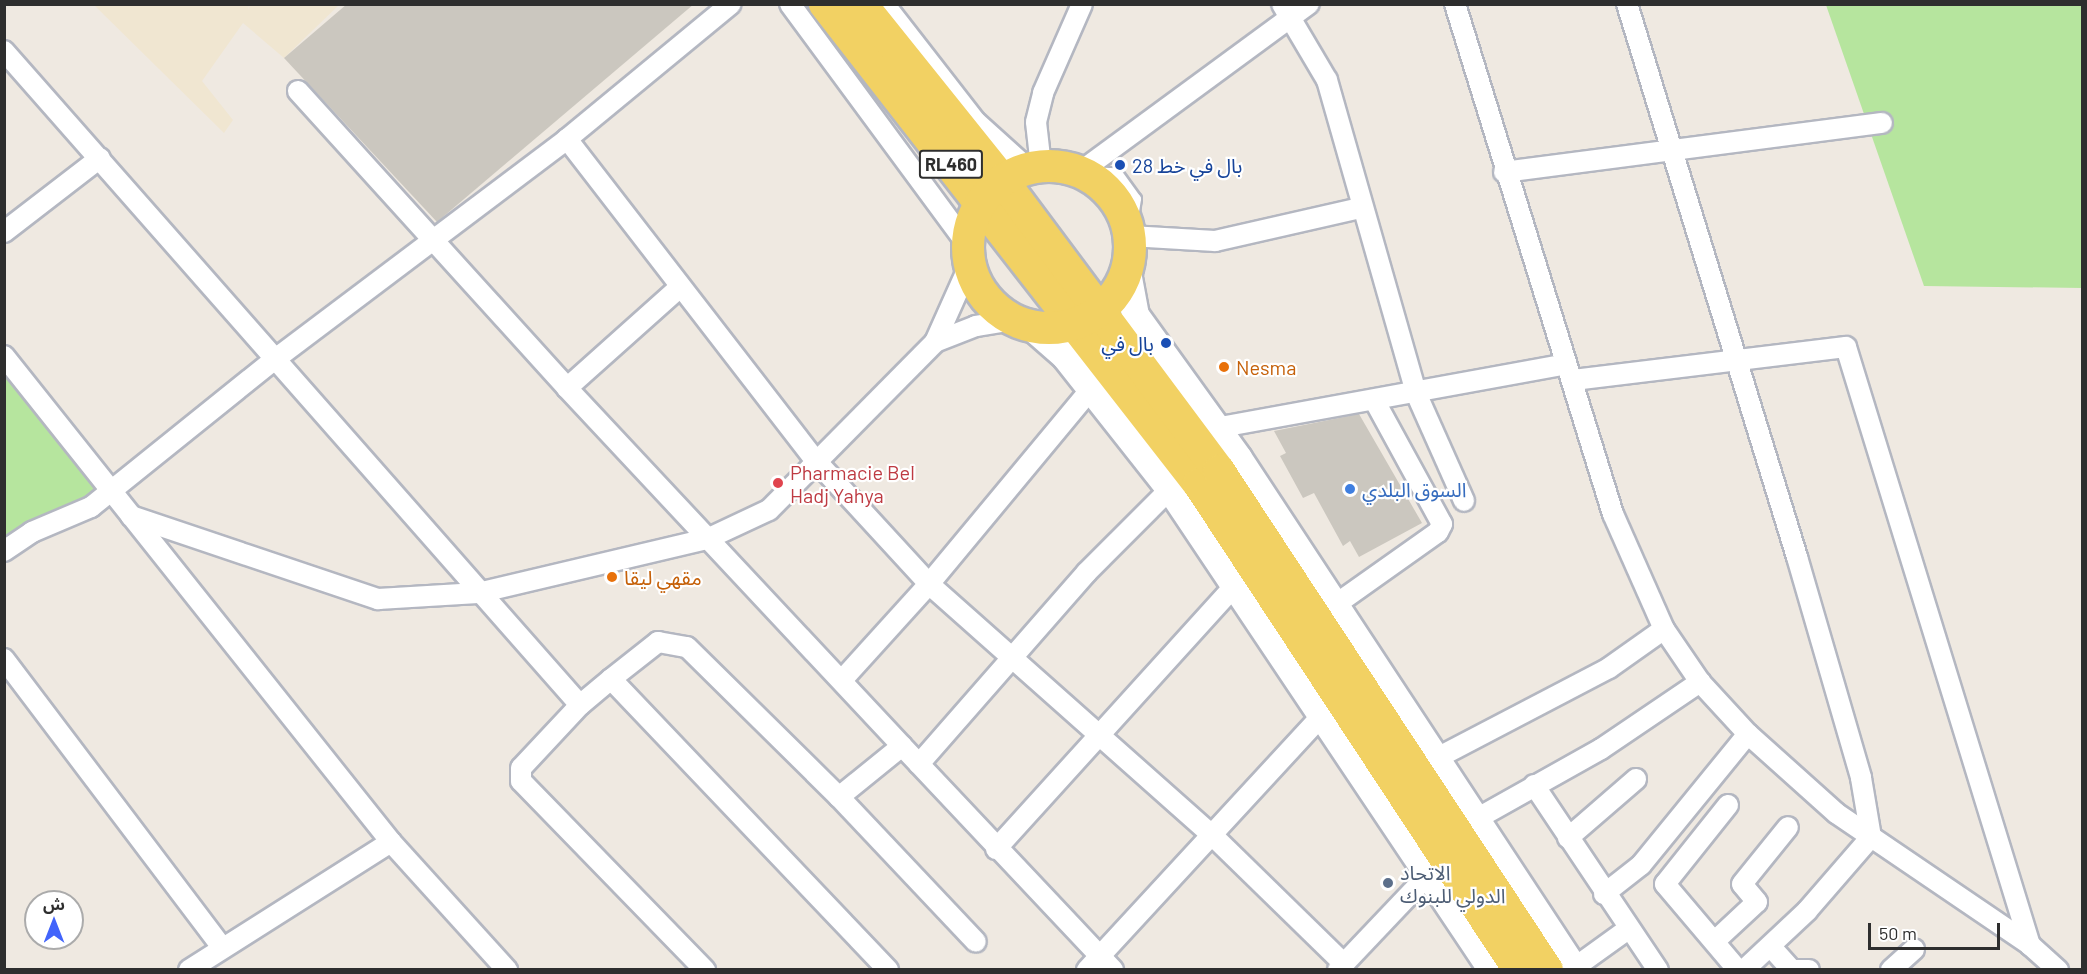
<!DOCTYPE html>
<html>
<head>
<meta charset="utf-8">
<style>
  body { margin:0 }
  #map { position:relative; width:2087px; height:974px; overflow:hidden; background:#efe9e1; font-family:Barlow,"Noto Sans Arabic",sans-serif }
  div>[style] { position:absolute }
  .education>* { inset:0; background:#f0e6d1 }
  .green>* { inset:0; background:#b6e59e }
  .building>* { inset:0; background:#cbc7bf }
  .roads { filter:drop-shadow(2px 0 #b4b7c1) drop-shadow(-2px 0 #b4b7c1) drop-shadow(0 2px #b4b7c1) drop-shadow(0 -2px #b4b7c1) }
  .lane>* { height:10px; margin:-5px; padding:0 5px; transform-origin:5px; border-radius:5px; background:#fff }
  .street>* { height:20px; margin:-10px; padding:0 10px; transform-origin:10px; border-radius:10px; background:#fff }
  .secondary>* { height:27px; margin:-13.5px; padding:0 13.5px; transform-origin:13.5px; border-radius:13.5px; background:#fff }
  .primary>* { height:32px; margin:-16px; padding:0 16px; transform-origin:16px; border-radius:16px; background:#f2d163 }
  .primary>.ring { margin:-16px; padding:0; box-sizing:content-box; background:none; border:32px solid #f2d163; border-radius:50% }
  .dots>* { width:16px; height:16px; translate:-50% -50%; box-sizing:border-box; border:3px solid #fff; border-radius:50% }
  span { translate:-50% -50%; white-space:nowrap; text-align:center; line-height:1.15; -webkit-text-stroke:4.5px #fff; paint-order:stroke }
  .shield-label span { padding:2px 4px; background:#fff; border:2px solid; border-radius:4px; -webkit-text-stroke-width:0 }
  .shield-label { font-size:18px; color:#2e2e2e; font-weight:700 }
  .transit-label { font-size:20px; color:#164399 }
  .left { translate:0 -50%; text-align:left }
  .right { translate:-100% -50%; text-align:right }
  .food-label { font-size:20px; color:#c56008 }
  .health-label { font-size:20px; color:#be3a42 }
  .shop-label { font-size:20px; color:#366cbe }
  .service-label { font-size:20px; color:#4e5e75 }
  .frame { position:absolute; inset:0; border:6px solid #2e2e2e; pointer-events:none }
  .north { position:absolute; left:24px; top:890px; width:60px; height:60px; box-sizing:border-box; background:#fff; border:2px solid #ababab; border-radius:50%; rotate:0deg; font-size:16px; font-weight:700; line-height:24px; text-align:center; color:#2e2e2e }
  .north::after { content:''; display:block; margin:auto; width:21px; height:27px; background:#4264fb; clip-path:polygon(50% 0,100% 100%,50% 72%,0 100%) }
  .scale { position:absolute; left:1868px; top:923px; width:132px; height:27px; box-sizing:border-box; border:3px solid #2e2e2e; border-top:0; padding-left:8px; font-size:18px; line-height:21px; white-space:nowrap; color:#2e2e2e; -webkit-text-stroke:4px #fff; paint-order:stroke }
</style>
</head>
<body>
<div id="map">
  <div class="education">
    <div style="clip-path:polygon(94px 5px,249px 5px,248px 10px,250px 5px,339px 5px,284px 58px,243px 23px,202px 81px,233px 120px,224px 133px)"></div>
  </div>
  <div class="green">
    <div style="clip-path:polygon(1826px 5px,2082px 5px,2082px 288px,1924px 286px)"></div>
    <div style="clip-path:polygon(4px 365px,104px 496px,4px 547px)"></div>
  </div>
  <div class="building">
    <div style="clip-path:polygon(347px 4px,694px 4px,437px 222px,284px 58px)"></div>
    <div style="clip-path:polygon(1359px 414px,1422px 523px,1359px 557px,1350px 541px,1343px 546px,1314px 493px,1303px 498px,1280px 456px,1286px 453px,1274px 431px)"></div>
  </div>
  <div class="roads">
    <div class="lane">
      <div style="left:1082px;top:172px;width:35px;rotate:2deg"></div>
      <div style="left:1117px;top:173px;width:32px;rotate:54deg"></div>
      <div style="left:1136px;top:199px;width:37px;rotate:99deg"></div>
    </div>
    <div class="street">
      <div style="left:790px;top:4px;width:298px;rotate:53.6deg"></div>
      <div style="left:884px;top:4px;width:150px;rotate:52.1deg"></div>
      <div style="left:976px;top:122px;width:69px;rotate:42deg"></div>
      <div style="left:1282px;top:4px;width:88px;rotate:59.4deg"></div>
      <div style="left:1327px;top:80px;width:325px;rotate:74.1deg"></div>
      <div style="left:1416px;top:393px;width:118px;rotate:66deg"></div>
      <div style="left:1455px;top:4px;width:534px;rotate:72.79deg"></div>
      <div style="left:1613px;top:514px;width:126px;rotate:66.1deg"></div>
      <div style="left:1664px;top:629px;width:64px;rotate:55.8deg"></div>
      <div style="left:1700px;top:682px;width:71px;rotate:47.3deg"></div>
      <div style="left:1748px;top:734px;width:118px;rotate:41.9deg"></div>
      <div style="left:1836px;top:813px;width:235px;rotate:34.2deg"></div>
      <div style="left:2030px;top:945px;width:38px;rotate:42deg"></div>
      <div style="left:1627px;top:4px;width:579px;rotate:72.91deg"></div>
      <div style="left:1797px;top:557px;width:230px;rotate:73.8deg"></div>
      <div style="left:1861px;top:778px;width:60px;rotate:80.4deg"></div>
      <div style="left:1871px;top:837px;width:98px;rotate:130.9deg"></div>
      <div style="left:1807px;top:911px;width:86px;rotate:136.9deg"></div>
      <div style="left:4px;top:51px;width:871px;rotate:48.63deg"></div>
      <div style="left:580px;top:705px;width:86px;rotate:133.1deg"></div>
      <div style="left:521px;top:768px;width:13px;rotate:90deg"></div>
      <div style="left:521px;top:781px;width:264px;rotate:45.8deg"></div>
      <div style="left:298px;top:91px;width:401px;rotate:47.8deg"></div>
      <div style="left:567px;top:388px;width:490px;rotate:46.9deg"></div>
      <div style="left:567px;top:139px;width:408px;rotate:52.3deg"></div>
      <div style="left:817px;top:462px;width:166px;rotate:47.4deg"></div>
      <div style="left:929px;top:584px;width:254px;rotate:-50.3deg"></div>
      <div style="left:1041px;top:166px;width:44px;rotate:-96.5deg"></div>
      <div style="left:1036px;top:122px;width:30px;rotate:-76deg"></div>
      <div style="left:1043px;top:93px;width:97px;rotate:-66.3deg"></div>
      <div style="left:1080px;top:172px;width:284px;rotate:-36.3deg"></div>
      <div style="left:1504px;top:172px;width:381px;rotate:-7.4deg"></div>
      <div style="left:4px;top:232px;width:121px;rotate:-37.6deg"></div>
      <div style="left:1130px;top:236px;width:85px;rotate:3.4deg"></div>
      <div style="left:1215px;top:241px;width:149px;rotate:-12.8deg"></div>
      <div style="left:935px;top:342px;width:44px;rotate:-21.3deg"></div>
      <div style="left:976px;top:326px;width:37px;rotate:-9deg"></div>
      <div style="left:4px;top:356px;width:621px;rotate:51.47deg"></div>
      <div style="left:391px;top:842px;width:173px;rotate:47.8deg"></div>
      <div style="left:1573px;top:380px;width:275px;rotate:-6.9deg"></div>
      <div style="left:1846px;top:347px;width:626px;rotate:72.9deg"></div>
      <div style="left:567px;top:388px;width:152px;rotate:-41.8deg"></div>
      <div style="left:1215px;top:428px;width:357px;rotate:-10.3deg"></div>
      <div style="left:131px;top:516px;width:261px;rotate:18.6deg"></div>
      <div style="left:378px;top:599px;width:100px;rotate:-3.4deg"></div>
      <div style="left:478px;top:593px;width:235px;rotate:-13.3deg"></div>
      <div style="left:707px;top:539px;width:68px;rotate:-25.1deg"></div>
      <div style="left:769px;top:510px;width:236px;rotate:-45.3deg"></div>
      <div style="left:935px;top:342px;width:83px;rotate:-65.9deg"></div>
      <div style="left:4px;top:551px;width:34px;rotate:-34deg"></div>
      <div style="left:32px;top:532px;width:64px;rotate:-23deg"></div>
      <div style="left:91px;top:507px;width:235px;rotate:-38.8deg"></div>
      <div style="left:274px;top:360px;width:367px;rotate:-37deg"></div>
      <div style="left:567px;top:139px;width:212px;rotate:-39.5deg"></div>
      <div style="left:1335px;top:605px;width:126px;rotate:-35.3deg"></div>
      <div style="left:1438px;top:532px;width:9px;rotate:-63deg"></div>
      <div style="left:1442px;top:524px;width:141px;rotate:-118.7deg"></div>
      <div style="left:4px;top:659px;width:361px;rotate:52.9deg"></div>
      <div style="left:611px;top:679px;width:60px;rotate:-38.2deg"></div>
      <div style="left:658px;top:642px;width:29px;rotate:10deg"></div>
      <div style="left:687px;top:647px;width:214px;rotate:44.6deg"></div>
      <div style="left:839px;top:797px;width:199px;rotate:46.6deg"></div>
      <div style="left:842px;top:680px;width:130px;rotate:-47.8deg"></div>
      <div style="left:929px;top:584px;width:380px;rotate:41.6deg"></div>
      <div style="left:1213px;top:836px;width:182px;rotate:44.3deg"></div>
      <div style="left:580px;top:705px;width:40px;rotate:-40deg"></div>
      <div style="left:611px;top:679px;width:402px;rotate:46.4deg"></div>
      <div style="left:1437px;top:758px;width:194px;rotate:-27.6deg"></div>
      <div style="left:1609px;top:668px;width:67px;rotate:-35.3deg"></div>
      <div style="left:919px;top:764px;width:255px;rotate:-48.8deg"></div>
      <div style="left:1087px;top:572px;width:117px;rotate:-45deg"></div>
      <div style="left:1534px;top:785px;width:223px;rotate:56.2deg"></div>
      <div style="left:839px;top:797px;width:81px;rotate:-39deg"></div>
      <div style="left:902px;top:746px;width:308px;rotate:46.7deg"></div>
      <div style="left:1728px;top:805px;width:101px;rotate:128.6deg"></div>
      <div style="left:1665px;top:884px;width:113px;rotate:49.7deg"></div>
      <div style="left:1478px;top:818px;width:141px;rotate:-29.3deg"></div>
      <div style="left:1601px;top:749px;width:120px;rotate:-34.1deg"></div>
      <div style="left:1568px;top:838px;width:90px;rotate:-40.9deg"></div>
      <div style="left:996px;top:849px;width:358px;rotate:-47.8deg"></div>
      <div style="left:1604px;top:894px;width:47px;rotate:-38.1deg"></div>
      <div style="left:1641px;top:865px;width:169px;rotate:-50.8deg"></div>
      <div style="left:1715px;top:941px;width:57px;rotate:-42.9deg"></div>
      <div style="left:1757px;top:902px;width:23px;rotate:-130deg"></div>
      <div style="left:1742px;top:884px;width:73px;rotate:-51.1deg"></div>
      <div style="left:1771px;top:947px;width:31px;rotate:48deg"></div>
      <div style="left:1574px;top:968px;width:67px;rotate:-35.8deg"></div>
      <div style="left:189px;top:970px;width:239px;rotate:-32.4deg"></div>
      <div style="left:1087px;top:970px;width:348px;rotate:-47.3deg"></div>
      <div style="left:1338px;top:970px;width:131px;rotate:-46.5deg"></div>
      <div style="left:1796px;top:970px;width:13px"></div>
      <div style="left:1891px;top:970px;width:31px;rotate:-42deg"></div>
    </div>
    <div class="secondary">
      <div style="left:1127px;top:272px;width:44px;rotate:79.5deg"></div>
      <div style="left:1135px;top:315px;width:176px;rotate:54.2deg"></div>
      <div style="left:1238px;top:458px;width:613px;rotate:56.65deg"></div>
      <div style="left:1032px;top:327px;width:43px;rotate:41.2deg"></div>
      <div style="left:1064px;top:355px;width:171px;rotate:51.7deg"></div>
      <div style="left:1170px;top:489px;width:579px;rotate:56.2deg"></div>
    </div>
    <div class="primary">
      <div style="left:825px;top:4px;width:609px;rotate:52.08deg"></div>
      <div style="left:1199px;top:484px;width:582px;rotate:56.64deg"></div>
      <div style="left:861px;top:4px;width:226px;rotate:51.3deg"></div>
      <div style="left:1002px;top:180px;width:363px;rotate:53.3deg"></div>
      <div style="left:1219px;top:471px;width:597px;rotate:56.68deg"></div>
      <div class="ring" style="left:968px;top:166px;width:130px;height:130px"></div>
    </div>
  </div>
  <div class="dots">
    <div style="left:1120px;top:165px;background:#1a4fb4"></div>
    <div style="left:1166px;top:343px;background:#1a4fb4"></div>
    <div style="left:1224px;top:367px;background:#e8710a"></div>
    <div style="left:778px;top:483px;background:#e0444e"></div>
    <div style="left:1350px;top:489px;background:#3f7fe0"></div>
    <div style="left:612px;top:577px;background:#e8710a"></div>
    <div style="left:1388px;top:883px;background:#5c6f8a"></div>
  </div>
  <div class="shield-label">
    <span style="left:951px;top:164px">RL460</span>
  </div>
  <div class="transit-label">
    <span class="left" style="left:1132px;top:165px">بال في خط 28</span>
    <span class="right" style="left:1154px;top:343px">بال في</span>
  </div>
  <div class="food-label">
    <span class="left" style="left:1236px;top:367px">Nesma</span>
    <span class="left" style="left:624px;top:577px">مقهي ليقا</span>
  </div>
  <div class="health-label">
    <span class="left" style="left:790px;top:484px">Pharmacie Bel<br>Hadj Yahya</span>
  </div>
  <div class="shop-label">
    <span class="left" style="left:1362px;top:489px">السوق البلدي</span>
  </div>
  <div class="service-label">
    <span class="left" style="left:1400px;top:884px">الاتحاد<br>الدولي للبنوك</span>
  </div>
  <div class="frame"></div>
  <div class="north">ش</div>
  <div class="scale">50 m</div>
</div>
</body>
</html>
